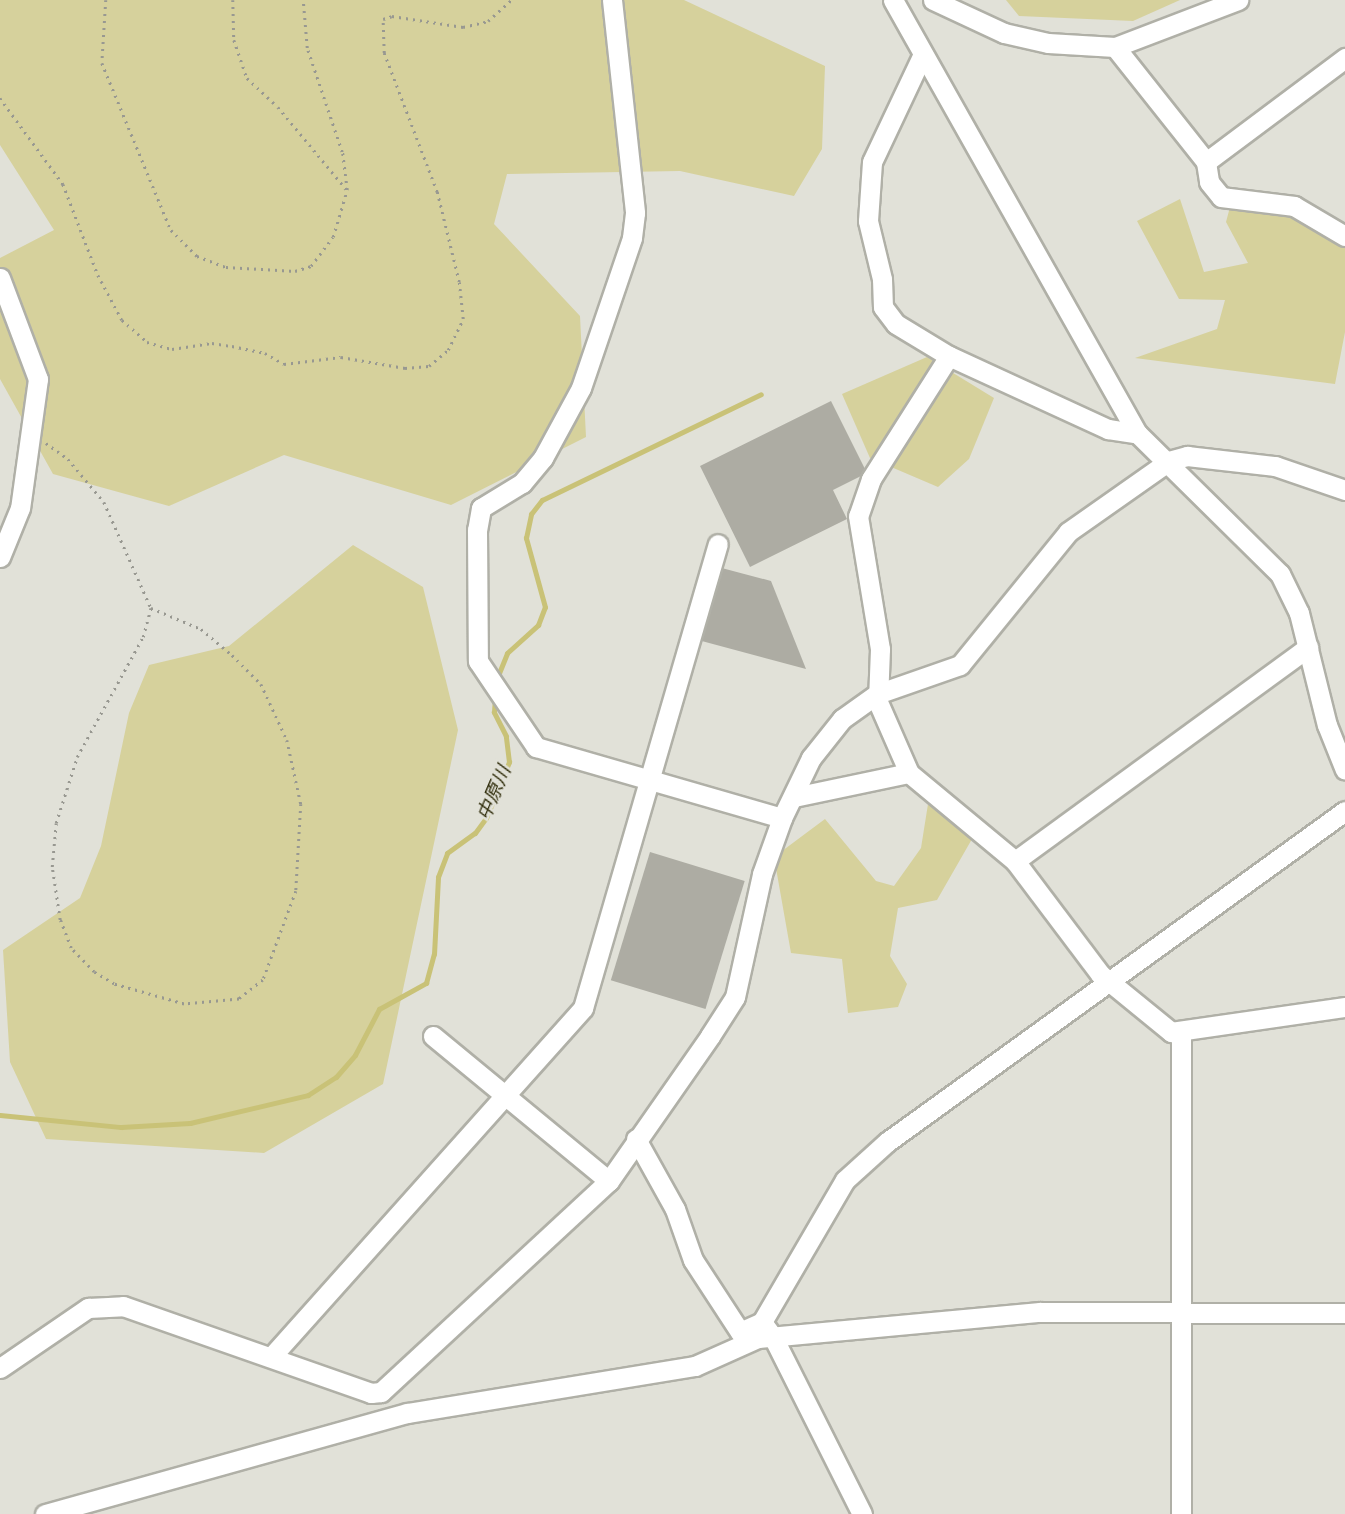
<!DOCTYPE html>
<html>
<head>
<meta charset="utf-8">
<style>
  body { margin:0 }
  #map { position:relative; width:1345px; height:1514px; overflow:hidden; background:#e1e1d8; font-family:"Fira Sans Condensed","Noto Sans JP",sans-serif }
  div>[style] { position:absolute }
  .green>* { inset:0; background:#d6d19c }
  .stream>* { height:5px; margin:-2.5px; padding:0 2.5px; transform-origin:2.5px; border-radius:2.5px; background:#c9c277 }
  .building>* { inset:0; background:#adaca3; transform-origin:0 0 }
  .path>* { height:2.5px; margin-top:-1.25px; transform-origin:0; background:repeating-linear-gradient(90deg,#989891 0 2px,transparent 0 7px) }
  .roads { filter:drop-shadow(2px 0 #b0b0a7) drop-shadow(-2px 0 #b0b0a7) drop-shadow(0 2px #b0b0a7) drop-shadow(0 -2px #b0b0a7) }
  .minor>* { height:19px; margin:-9.5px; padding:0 9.5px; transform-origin:9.5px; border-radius:9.5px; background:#fff }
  span { translate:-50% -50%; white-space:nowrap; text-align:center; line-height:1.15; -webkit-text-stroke:5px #e1e1d8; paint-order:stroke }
  .water-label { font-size:19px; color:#2e2b09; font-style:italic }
</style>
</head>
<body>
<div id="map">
  <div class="green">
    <div style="clip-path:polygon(0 0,684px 0,825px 66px,822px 149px,794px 196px,680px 171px,507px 174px,494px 224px,580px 316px,586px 437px,451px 505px,284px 455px,169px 506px,53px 474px,0 379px,0 258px,54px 230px,0 145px)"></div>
    <div style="clip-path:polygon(1006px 0,1180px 0,1133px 21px,1019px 16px)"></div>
    <div style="clip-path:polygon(1180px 199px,1204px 272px,1248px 263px,1226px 222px,1230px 207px,1282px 210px,1345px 246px,1345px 332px,1335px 384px,1135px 358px,1217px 329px,1225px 300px,1179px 299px,1137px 221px)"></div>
    <div style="clip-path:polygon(927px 357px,994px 398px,969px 459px,938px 487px,870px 458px,842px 394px)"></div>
    <div style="clip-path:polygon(353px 545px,423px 587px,458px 730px,383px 1084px,264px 1153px,46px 1139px,10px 1062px,3px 950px,80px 898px,101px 846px,129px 713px,149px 665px,229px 646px)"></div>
    <div style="clip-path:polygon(928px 804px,951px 817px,972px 839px,937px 900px,898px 908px,890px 956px,907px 984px,898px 1007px,848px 1013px,842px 959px,791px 953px,774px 857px,825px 819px,876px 881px,894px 886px,921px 848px)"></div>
  </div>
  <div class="stream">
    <div style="left:497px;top:678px;width:27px;rotate:-68deg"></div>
    <div style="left:507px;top:653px;width:42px;rotate:-42.1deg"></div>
    <div style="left:538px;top:625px;width:19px;rotate:-69deg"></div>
    <div style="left:545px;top:607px;width:72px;rotate:-105.4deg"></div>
    <div style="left:526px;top:538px;width:25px;rotate:-78deg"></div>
    <div style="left:531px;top:514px;width:18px;rotate:-52deg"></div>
    <div style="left:542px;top:500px;width:243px;rotate:-25.8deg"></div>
    <div style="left:0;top:1115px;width:122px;rotate:5.7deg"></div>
    <div style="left:121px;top:1127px;width:69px;rotate:-3.3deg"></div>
    <div style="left:190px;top:1123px;width:121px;rotate:-13.3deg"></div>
    <div style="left:308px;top:1095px;width:33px;rotate:-33deg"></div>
    <div style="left:336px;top:1077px;width:29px;rotate:-49deg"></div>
    <div style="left:355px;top:1055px;width:52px;rotate:-62.4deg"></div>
    <div style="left:379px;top:1009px;width:54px;rotate:-29deg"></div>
    <div style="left:426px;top:983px;width:30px;rotate:-75deg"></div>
    <div style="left:434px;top:954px;width:77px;rotate:-87deg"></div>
    <div style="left:438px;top:877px;width:26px;rotate:-69deg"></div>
    <div style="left:447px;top:853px;width:34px;rotate:-36deg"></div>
    <div style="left:475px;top:833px;width:19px;rotate:-54deg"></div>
    <div style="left:486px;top:818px;width:61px;rotate:-67.7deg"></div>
    <div style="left:509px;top:762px;width:26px;rotate:-97deg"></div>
    <div style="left:506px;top:736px;width:27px;rotate:-117deg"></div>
    <div style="left:494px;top:712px;width:14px;rotate:-86deg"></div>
  </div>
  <div class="building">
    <div style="clip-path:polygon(831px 401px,867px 473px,833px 490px,847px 519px,750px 567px,700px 466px)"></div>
    <div style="clip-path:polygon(718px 567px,771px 581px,806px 669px,698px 640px)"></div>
    <div style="left:650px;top:852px;width:99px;height:134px;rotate:17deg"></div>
  </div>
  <div class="path">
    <div style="left:106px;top:0;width:63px;rotate:93.6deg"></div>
    <div style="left:102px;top:63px;width:181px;rotate:67.6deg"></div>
    <div style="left:171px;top:230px;width:37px;rotate:45deg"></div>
    <div style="left:197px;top:256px;width:31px;rotate:21deg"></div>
    <div style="left:226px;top:267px;width:69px;rotate:3.3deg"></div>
    <div style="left:295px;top:271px;width:17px;rotate:-17deg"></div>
    <div style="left:311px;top:266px;width:36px;rotate:-53deg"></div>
    <div style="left:333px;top:237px;width:49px;rotate:-73.4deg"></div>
    <div style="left:347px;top:190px;width:38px;rotate:-97deg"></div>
    <div style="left:342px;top:152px;width:110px;rotate:-108.6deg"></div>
    <div style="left:307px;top:48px;width:48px;rotate:-94.8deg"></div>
    <div style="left:233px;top:0;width:40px;rotate:88.6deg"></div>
    <div style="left:234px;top:40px;width:40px;rotate:71.1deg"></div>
    <div style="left:247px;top:78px;width:42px;rotate:43.1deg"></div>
    <div style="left:278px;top:107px;width:108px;rotate:50.3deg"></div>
    <div style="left:0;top:98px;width:107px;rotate:53.8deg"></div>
    <div style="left:63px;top:184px;width:97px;rotate:69deg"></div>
    <div style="left:98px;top:275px;width:51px;rotate:61.9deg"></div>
    <div style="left:122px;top:320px;width:33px;rotate:41deg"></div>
    <div style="left:147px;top:342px;width:26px;rotate:16deg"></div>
    <div style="left:172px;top:349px;width:40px;rotate:-8.5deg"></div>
    <div style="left:212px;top:343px;width:20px;rotate:9deg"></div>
    <div style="left:232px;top:346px;width:34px;rotate:12deg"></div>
    <div style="left:265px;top:353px;width:22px;rotate:30deg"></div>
    <div style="left:284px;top:364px;width:57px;rotate:-7deg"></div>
    <div style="left:341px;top:357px;width:65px;rotate:9.8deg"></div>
    <div style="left:405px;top:368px;width:24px;rotate:-5deg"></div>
    <div style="left:429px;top:366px;width:25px;rotate:-40deg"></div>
    <div style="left:448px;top:350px;width:34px;rotate:-64deg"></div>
    <div style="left:463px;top:319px;width:37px;rotate:-96deg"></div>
    <div style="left:459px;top:282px;width:93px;rotate:-103.7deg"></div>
    <div style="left:437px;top:192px;width:149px;rotate:-110.9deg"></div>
    <div style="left:384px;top:53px;width:34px;rotate:-92deg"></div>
    <div style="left:383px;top:19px;width:9px;rotate:-18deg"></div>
    <div style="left:392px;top:16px;width:72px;rotate:8.8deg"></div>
    <div style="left:463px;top:27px;width:26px;rotate:-13deg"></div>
    <div style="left:488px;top:21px;width:31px;rotate:-42deg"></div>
    <div style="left:46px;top:443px;width:27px;rotate:36deg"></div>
    <div style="left:68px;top:459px;width:56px;rotate:50.1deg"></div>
    <div style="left:104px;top:502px;width:116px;rotate:66.1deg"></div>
    <div style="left:151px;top:608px;width:54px;rotate:22.8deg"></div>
    <div style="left:201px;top:629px;width:40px;rotate:40deg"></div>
    <div style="left:232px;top:655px;width:41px;rotate:45deg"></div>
    <div style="left:261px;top:684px;width:62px;rotate:65.1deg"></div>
    <div style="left:287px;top:740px;width:66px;rotate:77.7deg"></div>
    <div style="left:301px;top:804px;width:87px;rotate:93.3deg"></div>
    <div style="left:296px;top:891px;width:95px;rotate:110.3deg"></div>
    <div style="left:263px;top:980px;width:31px;rotate:142deg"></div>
    <div style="left:239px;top:999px;width:55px;rotate:174.8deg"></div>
    <div style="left:184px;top:1004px;width:73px;rotate:-164.1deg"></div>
    <div style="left:114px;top:984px;width:23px;rotate:-149deg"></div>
    <div style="left:94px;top:972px;width:33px;rotate:-134deg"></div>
    <div style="left:71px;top:948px;width:30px;rotate:-111deg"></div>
    <div style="left:60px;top:920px;width:54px;rotate:-98.6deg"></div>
    <div style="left:52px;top:867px;width:44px;rotate:-84.8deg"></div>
    <div style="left:56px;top:823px;width:69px;rotate:-72.3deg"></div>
    <div style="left:77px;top:757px;width:137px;rotate:-61.2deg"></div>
    <div style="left:143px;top:637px;width:30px;rotate:-75deg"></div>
  </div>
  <div class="roads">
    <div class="minor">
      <div style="left:612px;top:0;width:214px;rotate:83.8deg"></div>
      <div style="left:635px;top:213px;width:25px;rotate:97deg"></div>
      <div style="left:632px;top:238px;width:158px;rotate:108.8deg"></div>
      <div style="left:581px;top:388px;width:80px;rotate:118.5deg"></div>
      <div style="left:543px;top:458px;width:33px;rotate:130deg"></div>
      <div style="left:522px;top:483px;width:48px;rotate:148.6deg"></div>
      <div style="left:481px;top:508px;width:22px;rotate:100deg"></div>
      <div style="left:477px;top:530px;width:131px;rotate:89.6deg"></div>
      <div style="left:478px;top:661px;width:104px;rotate:56deg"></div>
      <div style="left:536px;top:747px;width:256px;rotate:16.1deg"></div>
      <div style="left:893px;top:0;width:498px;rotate:60.6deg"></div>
      <div style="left:1138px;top:434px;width:199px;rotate:44.6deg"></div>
      <div style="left:1280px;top:574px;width:43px;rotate:64deg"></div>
      <div style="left:1299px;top:613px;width:115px;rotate:76deg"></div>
      <div style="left:1327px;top:725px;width:48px;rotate:68.2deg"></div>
      <div style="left:933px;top:0;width:78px;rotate:24.9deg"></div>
      <div style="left:1004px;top:33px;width:45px;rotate:12.8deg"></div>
      <div style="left:1048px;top:43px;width:67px;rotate:3.4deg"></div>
      <div style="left:1115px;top:47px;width:132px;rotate:-20.9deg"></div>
      <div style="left:1115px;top:47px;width:147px;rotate:51.6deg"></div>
      <div style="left:1206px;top:162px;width:20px;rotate:81deg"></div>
      <div style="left:1209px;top:182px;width:19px;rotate:51deg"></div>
      <div style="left:1221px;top:197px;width:74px;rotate:7deg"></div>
      <div style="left:1294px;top:206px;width:59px;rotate:30.5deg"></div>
      <div style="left:923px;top:54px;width:119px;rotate:115.3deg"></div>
      <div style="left:872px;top:162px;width:59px;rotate:93.9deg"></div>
      <div style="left:868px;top:221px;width:60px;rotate:76.4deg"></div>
      <div style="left:882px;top:279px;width:28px;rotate:88deg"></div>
      <div style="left:883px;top:307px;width:21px;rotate:53deg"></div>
      <div style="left:896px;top:324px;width:62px;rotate:31.1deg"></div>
      <div style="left:949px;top:356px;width:175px;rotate:24.7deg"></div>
      <div style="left:1108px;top:429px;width:30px;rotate:9deg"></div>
      <div style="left:1206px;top:162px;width:174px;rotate:-36.8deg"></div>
      <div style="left:0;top:278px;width:108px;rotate:69.4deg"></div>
      <div style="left:38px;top:379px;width:130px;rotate:97.9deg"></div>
      <div style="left:20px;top:508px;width:53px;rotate:112.2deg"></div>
      <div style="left:949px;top:356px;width:146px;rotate:122.4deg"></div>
      <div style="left:871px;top:479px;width:39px;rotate:109deg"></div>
      <div style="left:858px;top:516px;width:135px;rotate:80.6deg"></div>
      <div style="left:880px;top:649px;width:53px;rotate:92.2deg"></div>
      <div style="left:878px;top:702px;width:77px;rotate:66.4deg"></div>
      <div style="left:909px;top:773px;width:138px;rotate:39.7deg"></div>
      <div style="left:1015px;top:861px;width:141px;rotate:53deg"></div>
      <div style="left:1100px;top:974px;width:92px;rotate:39.2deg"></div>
      <div style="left:1171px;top:1032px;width:176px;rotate:-8.2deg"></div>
      <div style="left:794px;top:797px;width:117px;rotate:-11.8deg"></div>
      <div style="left:1015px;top:861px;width:363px;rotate:-36.1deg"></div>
      <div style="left:433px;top:1036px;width:228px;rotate:39.5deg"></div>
      <div style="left:636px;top:1139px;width:80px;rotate:60.9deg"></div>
      <div style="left:675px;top:1209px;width:54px;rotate:70.6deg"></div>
      <div style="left:693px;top:1260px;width:86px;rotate:56.9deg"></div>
      <div style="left:740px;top:1332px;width:24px;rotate:-24deg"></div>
      <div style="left:762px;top:1322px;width:19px;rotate:54deg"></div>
      <div style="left:773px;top:1337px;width:198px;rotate:63.3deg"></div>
      <div style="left:762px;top:1322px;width:164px;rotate:-59.7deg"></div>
      <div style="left:845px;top:1180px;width:57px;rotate:-42.1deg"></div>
      <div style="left:887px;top:1142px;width:565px;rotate:-35.86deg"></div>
      <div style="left:272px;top:1356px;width:467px;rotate:-48.2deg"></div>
      <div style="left:583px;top:1008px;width:483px;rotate:-73.8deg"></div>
      <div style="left:0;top:1368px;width:107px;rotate:-34.3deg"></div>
      <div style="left:88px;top:1308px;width:35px;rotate:-3deg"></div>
      <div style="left:123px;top:1306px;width:263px;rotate:19.3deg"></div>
      <div style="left:371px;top:1393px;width:10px;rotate:-6deg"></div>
      <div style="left:381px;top:1392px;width:311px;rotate:-42.8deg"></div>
      <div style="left:609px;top:1181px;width:177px;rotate:-55.1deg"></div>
      <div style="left:710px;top:1036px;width:46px;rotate:-57.3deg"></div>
      <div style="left:735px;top:997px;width:126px;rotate:-77.6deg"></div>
      <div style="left:762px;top:874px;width:59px;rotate:-70.3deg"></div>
      <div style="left:782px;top:818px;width:67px;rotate:-64.2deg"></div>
      <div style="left:811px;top:758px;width:50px;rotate:-51.5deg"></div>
      <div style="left:842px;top:719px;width:43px;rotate:-35.5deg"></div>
      <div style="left:877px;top:694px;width:88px;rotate:-19.3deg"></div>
      <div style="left:960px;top:665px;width:171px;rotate:-50.9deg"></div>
      <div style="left:1068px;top:532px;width:123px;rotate:-35.1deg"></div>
      <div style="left:1169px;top:461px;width:19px;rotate:-16deg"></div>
      <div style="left:1187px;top:456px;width:89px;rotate:6.5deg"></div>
      <div style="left:1275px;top:466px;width:74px;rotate:18.9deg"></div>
      <div style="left:45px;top:1514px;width:376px;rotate:-15.6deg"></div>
      <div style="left:407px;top:1413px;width:292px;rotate:-9.3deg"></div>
      <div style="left:695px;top:1366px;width:69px;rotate:-24deg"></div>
      <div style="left:758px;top:1338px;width:283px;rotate:-5.3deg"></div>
      <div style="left:1040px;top:1312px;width:305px;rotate:0.2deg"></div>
      <div style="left:1181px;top:1514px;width:480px;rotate:-90deg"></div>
    </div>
  </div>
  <div class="water-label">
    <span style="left:494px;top:793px;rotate:-67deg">中原川</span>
  </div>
</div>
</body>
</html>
